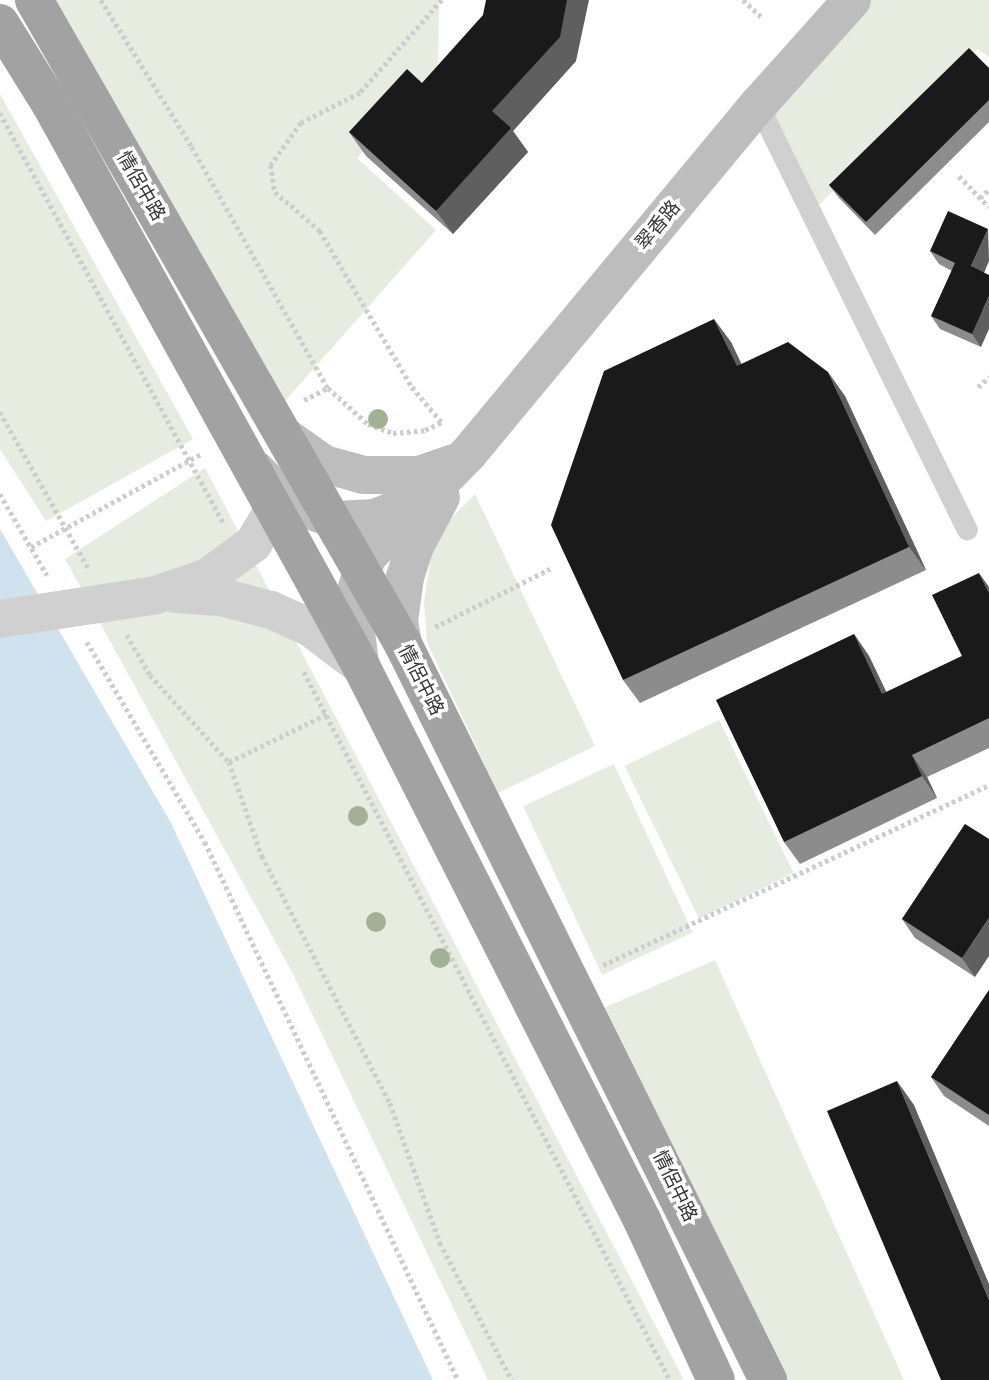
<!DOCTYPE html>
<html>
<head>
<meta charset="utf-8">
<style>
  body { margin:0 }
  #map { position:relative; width:989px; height:1380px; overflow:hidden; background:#fff; font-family:Jost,"Noto Sans SC",sans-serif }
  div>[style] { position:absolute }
  .green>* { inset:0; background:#e6ecdf; transform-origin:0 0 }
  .water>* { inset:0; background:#cfe2ee }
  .path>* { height:4.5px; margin-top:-2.25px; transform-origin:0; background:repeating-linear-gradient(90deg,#cdcdcd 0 3.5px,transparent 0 7px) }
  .service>* { height:21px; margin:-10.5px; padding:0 10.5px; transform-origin:10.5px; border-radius:10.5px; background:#d0d0d0 }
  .tertiary>* { height:38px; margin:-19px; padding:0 19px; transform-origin:19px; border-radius:19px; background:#d0d0d0 }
  .secondary>* { height:38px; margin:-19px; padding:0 19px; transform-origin:19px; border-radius:19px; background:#bdbdbd }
  .trunk>* { height:38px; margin:-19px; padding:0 19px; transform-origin:19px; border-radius:19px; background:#a2a2a2 }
  .trees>* { width:20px; height:20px; margin:-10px; border-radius:50%; background:#a2b095 }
  .wall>* { inset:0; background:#8c8c8c }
  .shaded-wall>* { inset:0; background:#5f5f5f }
  .building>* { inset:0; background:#1a1a1a }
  span { translate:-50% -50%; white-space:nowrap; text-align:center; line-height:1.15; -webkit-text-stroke:7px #fff; paint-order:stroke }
  .street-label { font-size:19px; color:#333 }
</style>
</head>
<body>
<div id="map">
  <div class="green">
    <div style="clip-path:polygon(50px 0,439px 0,438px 69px,357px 158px,436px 230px,285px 401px)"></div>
    <div style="clip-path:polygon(871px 0,989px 0,989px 57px,977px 49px,815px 209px,768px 112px)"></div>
    <div style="clip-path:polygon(0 94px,193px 439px,46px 521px,0 449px)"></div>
    <div style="clip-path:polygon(205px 468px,684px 1380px,488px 1380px,293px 974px,65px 559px)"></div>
    <div style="clip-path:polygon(475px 494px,595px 746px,498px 793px,427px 642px,424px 602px,434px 536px)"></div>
    <div style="left:719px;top:720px;width:170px;height:105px;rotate:64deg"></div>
    <div style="left:614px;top:764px;width:186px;height:100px;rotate:65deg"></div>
    <div style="clip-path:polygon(715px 960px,904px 1380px,777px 1380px,599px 1010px)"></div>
  </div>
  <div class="water">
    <div style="clip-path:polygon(0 529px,170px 821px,433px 1380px,0 1380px)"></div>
  </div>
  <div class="path">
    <div style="left:101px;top:0;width:173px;rotate:58.2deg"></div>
    <div style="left:192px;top:147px;width:277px;rotate:60.6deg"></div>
    <div style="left:328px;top:388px;width:54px;rotate:42deg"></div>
    <div style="left:368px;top:424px;width:27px;rotate:20deg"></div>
    <div style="left:393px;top:433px;width:32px;rotate:-5deg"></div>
    <div style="left:425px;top:430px;width:21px;rotate:-25deg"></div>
    <div style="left:442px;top:0;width:124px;rotate:131.4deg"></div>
    <div style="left:360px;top:93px;width:66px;rotate:153deg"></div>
    <div style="left:301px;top:123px;width:52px;rotate:125.5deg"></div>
    <div style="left:271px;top:165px;width:27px;rotate:82deg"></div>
    <div style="left:275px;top:192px;width:60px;rotate:40.9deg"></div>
    <div style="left:320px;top:231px;width:181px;rotate:59.5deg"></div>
    <div style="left:412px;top:387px;width:48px;rotate:50deg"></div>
    <div style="left:743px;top:0;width:25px;rotate:42deg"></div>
    <div style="left:0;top:113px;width:467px;rotate:61.4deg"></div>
    <div style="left:959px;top:176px;width:43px;rotate:45.9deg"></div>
    <div style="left:980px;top:198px;width:13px;rotate:-45deg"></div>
    <div style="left:978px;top:387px;width:15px;rotate:-42deg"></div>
    <div style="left:304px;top:400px;width:27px;rotate:-27deg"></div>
    <div style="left:0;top:412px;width:180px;rotate:60.5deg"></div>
    <div style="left:0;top:494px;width:94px;rotate:59.9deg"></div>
    <div style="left:31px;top:547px;width:196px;rotate:-28.7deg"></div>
    <div style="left:435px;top:627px;width:129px;rotate:-26.8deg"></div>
    <div style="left:127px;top:635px;width:46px;rotate:60.1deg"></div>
    <div style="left:150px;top:675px;width:118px;rotate:47.8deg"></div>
    <div style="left:229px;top:762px;width:100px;rotate:70.7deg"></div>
    <div style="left:262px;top:856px;width:278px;rotate:62.6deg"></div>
    <div style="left:390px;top:1103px;width:149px;rotate:70.3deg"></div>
    <div style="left:440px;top:1243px;width:155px;rotate:62.3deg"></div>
    <div style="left:87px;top:642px;width:232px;rotate:59.5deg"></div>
    <div style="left:205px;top:842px;width:595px;rotate:64.81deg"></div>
    <div style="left:304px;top:672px;width:797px;rotate:62.66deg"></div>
    <div style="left:229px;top:762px;width:109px;rotate:-26.1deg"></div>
    <div style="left:603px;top:965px;width:426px;rotate:-25deg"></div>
  </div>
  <div class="service">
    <div style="left:758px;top:105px;width:473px;rotate:63.8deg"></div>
  </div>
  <div class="tertiary">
    <div style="left:175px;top:594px;width:46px;rotate:3.7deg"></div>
    <div style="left:221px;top:597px;width:52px;rotate:14.6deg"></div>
    <div style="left:271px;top:610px;width:44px;rotate:24.2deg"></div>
    <div style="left:311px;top:628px;width:63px;rotate:37.2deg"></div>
    <div style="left:0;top:619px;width:158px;rotate:-8.7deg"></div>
    <div style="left:156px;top:595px;width:55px;rotate:-19.1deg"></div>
    <div style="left:208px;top:577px;width:56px;rotate:-36.3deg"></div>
    <div style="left:253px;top:544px;width:68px;rotate:-58.9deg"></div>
  </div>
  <div class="secondary">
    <div style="left:286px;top:437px;width:47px;rotate:35.4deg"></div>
    <div style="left:324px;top:464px;width:41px;rotate:15.4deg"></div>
    <div style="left:364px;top:475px;width:55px"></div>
    <div style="left:419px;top:475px;width:37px;rotate:-19deg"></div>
    <div style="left:256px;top:470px;width:45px;rotate:45.9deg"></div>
    <div style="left:287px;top:502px;width:52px;rotate:20.2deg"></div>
    <div style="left:336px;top:520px;width:39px;rotate:-3deg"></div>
    <div style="left:375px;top:518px;width:42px;rotate:-22.3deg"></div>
    <div style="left:403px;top:644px;width:23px;rotate:-100deg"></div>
    <div style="left:399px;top:621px;width:44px;rotate:-82.2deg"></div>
    <div style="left:405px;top:577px;width:33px;rotate:-72deg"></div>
    <div style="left:415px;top:546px;width:55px;rotate:-62deg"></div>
    <div style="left:360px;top:663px;width:61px;rotate:-97.6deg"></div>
    <div style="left:352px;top:603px;width:48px;rotate:-71.9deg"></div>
    <div style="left:367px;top:557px;width:144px;rotate:-45.6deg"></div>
    <div style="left:468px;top:454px;width:454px;rotate:-50.3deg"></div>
    <div style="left:758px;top:105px;width:141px;rotate:-48.2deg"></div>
  </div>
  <div class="trunk">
    <div style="left:34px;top:0;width:742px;rotate:60.19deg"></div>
    <div style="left:403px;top:644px;width:822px;rotate:63.62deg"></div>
    <div style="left:0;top:23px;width:97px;rotate:58.1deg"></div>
    <div style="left:51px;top:105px;width:641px;rotate:61.08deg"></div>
    <div style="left:361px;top:666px;width:621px;rotate:63.1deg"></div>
    <div style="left:642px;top:1220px;width:176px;rotate:65.2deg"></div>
  </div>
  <div class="trees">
    <div style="left:378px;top:419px"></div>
    <div style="left:358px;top:816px"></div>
    <div style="left:376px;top:922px"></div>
    <div style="left:440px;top:958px"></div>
  </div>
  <div class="wall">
    <div style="clip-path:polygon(576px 61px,513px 131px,528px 152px,453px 234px,366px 156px,349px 132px,422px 83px)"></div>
    <div style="clip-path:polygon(989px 68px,989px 122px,875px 235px,839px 198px,829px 185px)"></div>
    <div style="clip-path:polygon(930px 251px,984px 272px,981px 347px,940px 329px,931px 316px,952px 271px,939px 264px)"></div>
    <div style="clip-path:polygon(731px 342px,741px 364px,845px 396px,926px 570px,640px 703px,623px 680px)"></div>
    <div style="clip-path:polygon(989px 587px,989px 748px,927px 777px,937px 798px,800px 864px,784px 842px,854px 634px,869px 656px,886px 692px,962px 656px)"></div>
    <div style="clip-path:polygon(965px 824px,975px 977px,915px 938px,902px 919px)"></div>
    <div style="clip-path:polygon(989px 990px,989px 1126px,944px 1096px,931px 1077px)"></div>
  </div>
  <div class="shaded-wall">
    <div style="clip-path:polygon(567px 0,589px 0,576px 61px,513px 131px,528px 152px,453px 234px,436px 211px,492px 111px)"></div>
    <div style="clip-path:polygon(988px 229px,989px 261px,981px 280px,971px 266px)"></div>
    <div style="clip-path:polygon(989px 296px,989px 329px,981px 347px,972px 334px)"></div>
    <div style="clip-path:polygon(714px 319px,731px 342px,754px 390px,737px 366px)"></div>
    <div style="clip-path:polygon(828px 372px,845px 396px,926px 570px,909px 547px)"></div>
    <div style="clip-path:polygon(979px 573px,989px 587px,989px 593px)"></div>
    <div style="clip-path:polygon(854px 634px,869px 656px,898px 716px,882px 694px)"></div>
    <div style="clip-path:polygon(912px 755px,927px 777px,937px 798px,922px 776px)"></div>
    <div style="clip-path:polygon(989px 918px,989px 956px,975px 977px,962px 958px)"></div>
    <div style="clip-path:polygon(897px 1081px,914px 1105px,989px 1284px,989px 1300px)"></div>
  </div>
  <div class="building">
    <div style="clip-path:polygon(486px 0,567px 0,560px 37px,492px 111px,511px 128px,436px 211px,349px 132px,407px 69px,422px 83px,483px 15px)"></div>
    <div style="clip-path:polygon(969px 48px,989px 68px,989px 100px,866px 222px,829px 185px)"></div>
    <div style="clip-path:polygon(948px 211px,988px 229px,971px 266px,989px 275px,989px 296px,972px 334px,931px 316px,955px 263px,930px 251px)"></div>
    <div style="clip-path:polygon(714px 319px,737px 366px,788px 342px,828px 372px,909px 547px,623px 680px,551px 525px,604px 371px)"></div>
    <div style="clip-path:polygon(979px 573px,989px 593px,989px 718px,912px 755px,922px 776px,784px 842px,716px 700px,854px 634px,882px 694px,962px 656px,932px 595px)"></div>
    <div style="clip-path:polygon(965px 824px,989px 839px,989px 918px,962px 958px,902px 919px)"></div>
    <div style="clip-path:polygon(989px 990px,989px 1115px,931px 1077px)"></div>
    <div style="clip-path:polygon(897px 1081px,989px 1300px,989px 1380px,941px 1380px,827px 1111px)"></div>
  </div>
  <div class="street-label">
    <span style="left:141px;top:186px;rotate:60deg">情侶中路</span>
    <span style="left:658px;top:225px;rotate:-50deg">翠香路</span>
    <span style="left:421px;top:680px;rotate:63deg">情侶中路</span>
    <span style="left:675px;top:1186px;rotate:64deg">情侶中路</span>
  </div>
</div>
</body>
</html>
